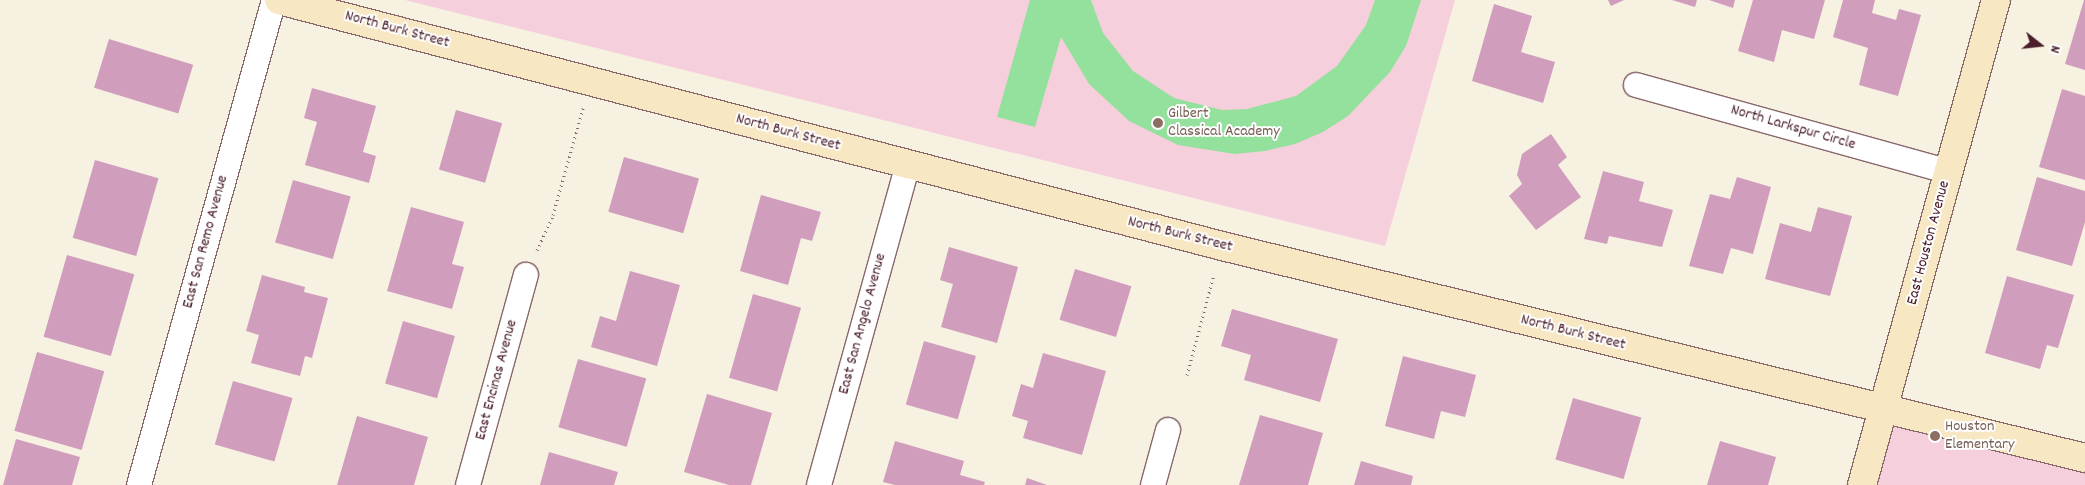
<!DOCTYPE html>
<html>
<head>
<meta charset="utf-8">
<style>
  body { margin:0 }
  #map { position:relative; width:2085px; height:485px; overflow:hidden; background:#f7f1e1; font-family:Dekko,sans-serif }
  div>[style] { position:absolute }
  .built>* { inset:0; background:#f5cfdb }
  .green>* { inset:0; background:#94e09d }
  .building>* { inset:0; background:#d19dbd; transform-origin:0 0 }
  .path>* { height:3px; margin-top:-1.5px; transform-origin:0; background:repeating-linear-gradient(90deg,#87686b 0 1px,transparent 0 5px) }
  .roads { filter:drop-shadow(1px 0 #87686b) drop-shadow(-1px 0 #87686b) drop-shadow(0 1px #87686b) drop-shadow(0 -1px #87686b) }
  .street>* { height:24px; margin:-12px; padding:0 12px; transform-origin:12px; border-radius:12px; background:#fff }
  .secondary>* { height:28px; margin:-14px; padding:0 14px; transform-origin:14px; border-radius:14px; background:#f7e8c3 }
  .dots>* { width:14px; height:14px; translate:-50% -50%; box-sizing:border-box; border:2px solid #fff; border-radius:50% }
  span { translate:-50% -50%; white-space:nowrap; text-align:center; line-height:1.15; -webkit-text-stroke:4px #fff; paint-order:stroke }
  .street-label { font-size:16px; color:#4a1f2b }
  .education-label { font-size:16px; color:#785e54 }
  .left { translate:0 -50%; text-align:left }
  .north { position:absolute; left:2015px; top:20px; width:50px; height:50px; -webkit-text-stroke:4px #fff; paint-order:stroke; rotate:106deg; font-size:14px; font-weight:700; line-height:20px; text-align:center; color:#4a1f2b }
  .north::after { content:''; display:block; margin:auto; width:18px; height:22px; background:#4a1f2b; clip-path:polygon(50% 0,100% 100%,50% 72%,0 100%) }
</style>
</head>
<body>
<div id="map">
  <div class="built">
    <div style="clip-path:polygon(405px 0,1455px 0,1385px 246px)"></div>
    <div style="clip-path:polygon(1883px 410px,2085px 458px,2085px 485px,1862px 485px)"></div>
  </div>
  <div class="green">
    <div style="clip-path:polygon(1030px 0,1091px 0,1103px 33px,1133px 71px,1174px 98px,1222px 110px,1247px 109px,1296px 96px,1337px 66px,1366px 25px,1375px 0,1421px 0,1406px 46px,1390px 72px,1348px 116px,1323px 132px,1295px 144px,1265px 151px,1235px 154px,1178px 145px,1129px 121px,1089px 84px,1061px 37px,1035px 127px,997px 117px)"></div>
  </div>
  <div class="building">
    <div style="clip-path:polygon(1608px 0,1624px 0,1611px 6px)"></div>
    <div style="clip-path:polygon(1672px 0,1697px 0,1695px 7px)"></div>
    <div style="clip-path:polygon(1709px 0,1735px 0,1733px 8px)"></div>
    <div style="clip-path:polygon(1753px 0,1825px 0,1814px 39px,1782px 30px,1774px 62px,1738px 51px)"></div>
    <div style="clip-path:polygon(1843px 0,1875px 0,1872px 13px,1896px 20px,1899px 9px,1921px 15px,1898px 96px,1859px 85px,1868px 48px,1833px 37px)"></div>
    <div style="clip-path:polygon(2084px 0,2085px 0,2085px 70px,2065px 64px)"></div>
    <div style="clip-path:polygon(1494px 4px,1532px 16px,1521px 52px,1555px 62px,1543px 103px,1472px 81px)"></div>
    <div style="left:109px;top:39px;width:88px;height:51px;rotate:17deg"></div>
    <div style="clip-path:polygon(312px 88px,376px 106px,363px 152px,376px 156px,369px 183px,305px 165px,317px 122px,304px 118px)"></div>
    <div style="clip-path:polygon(2062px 89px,2085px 96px,2085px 180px,2039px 167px)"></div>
    <div style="left:456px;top:110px;width:48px;height:62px;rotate:16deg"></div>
    <div style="clip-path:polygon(1551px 134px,1567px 157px,1558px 165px,1581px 197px,1536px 230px,1509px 196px,1522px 184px,1517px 175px,1522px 154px)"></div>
    <div style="left:624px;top:157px;width:78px;height:57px;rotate:16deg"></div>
    <div style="left:95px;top:160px;width:66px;height:81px;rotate:16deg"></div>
    <div style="clip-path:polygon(1603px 171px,1644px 182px,1639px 201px,1673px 210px,1662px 247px,1609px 236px,1607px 244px,1584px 239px)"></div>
    <div style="clip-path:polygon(1737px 177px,1771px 187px,1753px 254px,1731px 248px,1723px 274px,1689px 266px,1710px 194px,1730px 199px)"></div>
    <div style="clip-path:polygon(2037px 177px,2085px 191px,2085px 222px,2072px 266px,2016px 250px)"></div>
    <div style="left:293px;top:180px;width:60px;height:65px;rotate:16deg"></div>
    <div style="clip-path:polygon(761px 195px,821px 212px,812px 241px,801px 238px,788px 285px,740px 271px)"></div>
    <div style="clip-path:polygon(411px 207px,464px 222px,452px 264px,464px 267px,452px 309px,387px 291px)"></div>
    <div style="clip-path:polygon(1818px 207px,1852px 216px,1830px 296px,1765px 279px,1780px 223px,1811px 232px)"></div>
    <div style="clip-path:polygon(949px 247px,1018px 267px,997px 343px,941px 327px,953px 284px,940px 280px)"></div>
    <div style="left:67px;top:255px;width:70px;height:85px;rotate:16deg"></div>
    <div style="left:1075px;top:269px;width:59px;height:53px;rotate:17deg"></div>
    <div style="clip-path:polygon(630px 271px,680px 285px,657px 366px,591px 347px,600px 316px,616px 321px)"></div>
    <div style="clip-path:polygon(262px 275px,305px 287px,304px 292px,328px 298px,312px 358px,305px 356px,300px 376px,251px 363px,259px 335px,246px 331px)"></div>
    <div style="clip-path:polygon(2007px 276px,2074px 295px,2058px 348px,2047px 345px,2040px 369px,1985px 353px)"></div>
    <div style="left:753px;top:294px;width:50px;height:87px;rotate:16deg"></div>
    <div style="clip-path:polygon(1232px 309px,1338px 339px,1320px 402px,1244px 380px,1251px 355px,1221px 346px)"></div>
    <div style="left:403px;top:321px;width:54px;height:65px;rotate:16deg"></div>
    <div style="left:924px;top:341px;width:54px;height:66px;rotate:16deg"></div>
    <div style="left:37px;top:352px;width:70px;height:82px;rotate:16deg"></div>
    <div style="clip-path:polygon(1043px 353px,1106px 371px,1082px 455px,1023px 438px,1028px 421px,1012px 416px,1021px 384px,1033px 388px)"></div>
    <div style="clip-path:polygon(1403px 356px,1476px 375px,1465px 417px,1441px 411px,1434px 439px,1385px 426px)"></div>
    <div style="left:578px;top:359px;width:71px;height:71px;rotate:16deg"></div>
    <div style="left:233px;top:381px;width:62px;height:66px;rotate:16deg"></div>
    <div style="clip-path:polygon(707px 394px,772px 413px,751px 485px,729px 485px,684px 472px)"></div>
    <div style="left:1573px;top:398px;width:71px;height:64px;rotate:16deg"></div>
    <div style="clip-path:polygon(1260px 415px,1323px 433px,1308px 485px,1239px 485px)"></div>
    <div style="clip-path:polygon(357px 416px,428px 437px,414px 485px,337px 485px)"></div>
    <div style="clip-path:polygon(16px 439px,80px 457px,72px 485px,3px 485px)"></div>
    <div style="clip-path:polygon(895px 441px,964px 461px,960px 475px,985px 482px,984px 485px,895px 485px,883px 482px)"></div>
    <div style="clip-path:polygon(1720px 441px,1776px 457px,1768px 485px,1707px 485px)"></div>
    <div style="clip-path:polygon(549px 452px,618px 472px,614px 485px,540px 485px)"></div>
    <div style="clip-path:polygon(1361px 461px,1413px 476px,1411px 485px,1354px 485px)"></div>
    <div style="clip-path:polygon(1027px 478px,1047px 485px,1025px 485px)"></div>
  </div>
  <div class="path">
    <div style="left:537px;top:250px;width:38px;rotate:-65deg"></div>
    <div style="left:553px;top:215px;width:111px;rotate:-74.3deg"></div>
    <div style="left:1187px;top:375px;width:105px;rotate:-75deg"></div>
  </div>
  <div class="roads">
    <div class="street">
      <div style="left:1636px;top:85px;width:325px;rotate:15.5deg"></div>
      <div style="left:139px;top:485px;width:503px;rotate:-74.45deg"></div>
      <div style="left:468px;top:485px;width:218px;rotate:-74.6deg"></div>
      <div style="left:819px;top:485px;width:333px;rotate:-74.5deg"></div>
      <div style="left:1153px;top:485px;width:57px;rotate:-74.7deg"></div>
    </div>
    <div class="secondary">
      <div style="left:279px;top:0;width:975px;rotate:14.62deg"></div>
      <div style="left:1222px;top:246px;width:889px;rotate:13.8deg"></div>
      <div style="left:1862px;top:485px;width:503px;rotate:-74.56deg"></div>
    </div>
  </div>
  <div class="dots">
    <div style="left:1158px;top:123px;background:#8d6e63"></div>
    <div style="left:1935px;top:436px;background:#8d6e63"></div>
  </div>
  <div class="street-label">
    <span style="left:397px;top:30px;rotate:15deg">North Burk Street</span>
    <span style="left:1793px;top:128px;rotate:16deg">North Larkspur Circle</span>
    <span style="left:788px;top:133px;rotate:15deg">North Burk Street</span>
    <span style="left:1180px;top:235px;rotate:14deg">North Burk Street</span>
    <span style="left:206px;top:242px;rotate:-75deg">East San Remo Avenue</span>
    <span style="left:1929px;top:243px;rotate:-75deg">East Houston Avenue</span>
    <span style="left:863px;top:324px;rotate:-75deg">East San Angelo Avenue</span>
    <span style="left:1573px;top:333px;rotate:14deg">North Burk Street</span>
    <span style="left:497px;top:380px;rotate:-75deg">East Encinas Avenue</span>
  </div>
  <div class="education-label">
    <span class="left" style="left:1168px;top:123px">Gilbert<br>Classical Academy</span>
    <span class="left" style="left:1945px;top:436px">Houston<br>Elementary</span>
  </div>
  <div class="north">N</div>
</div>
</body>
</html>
